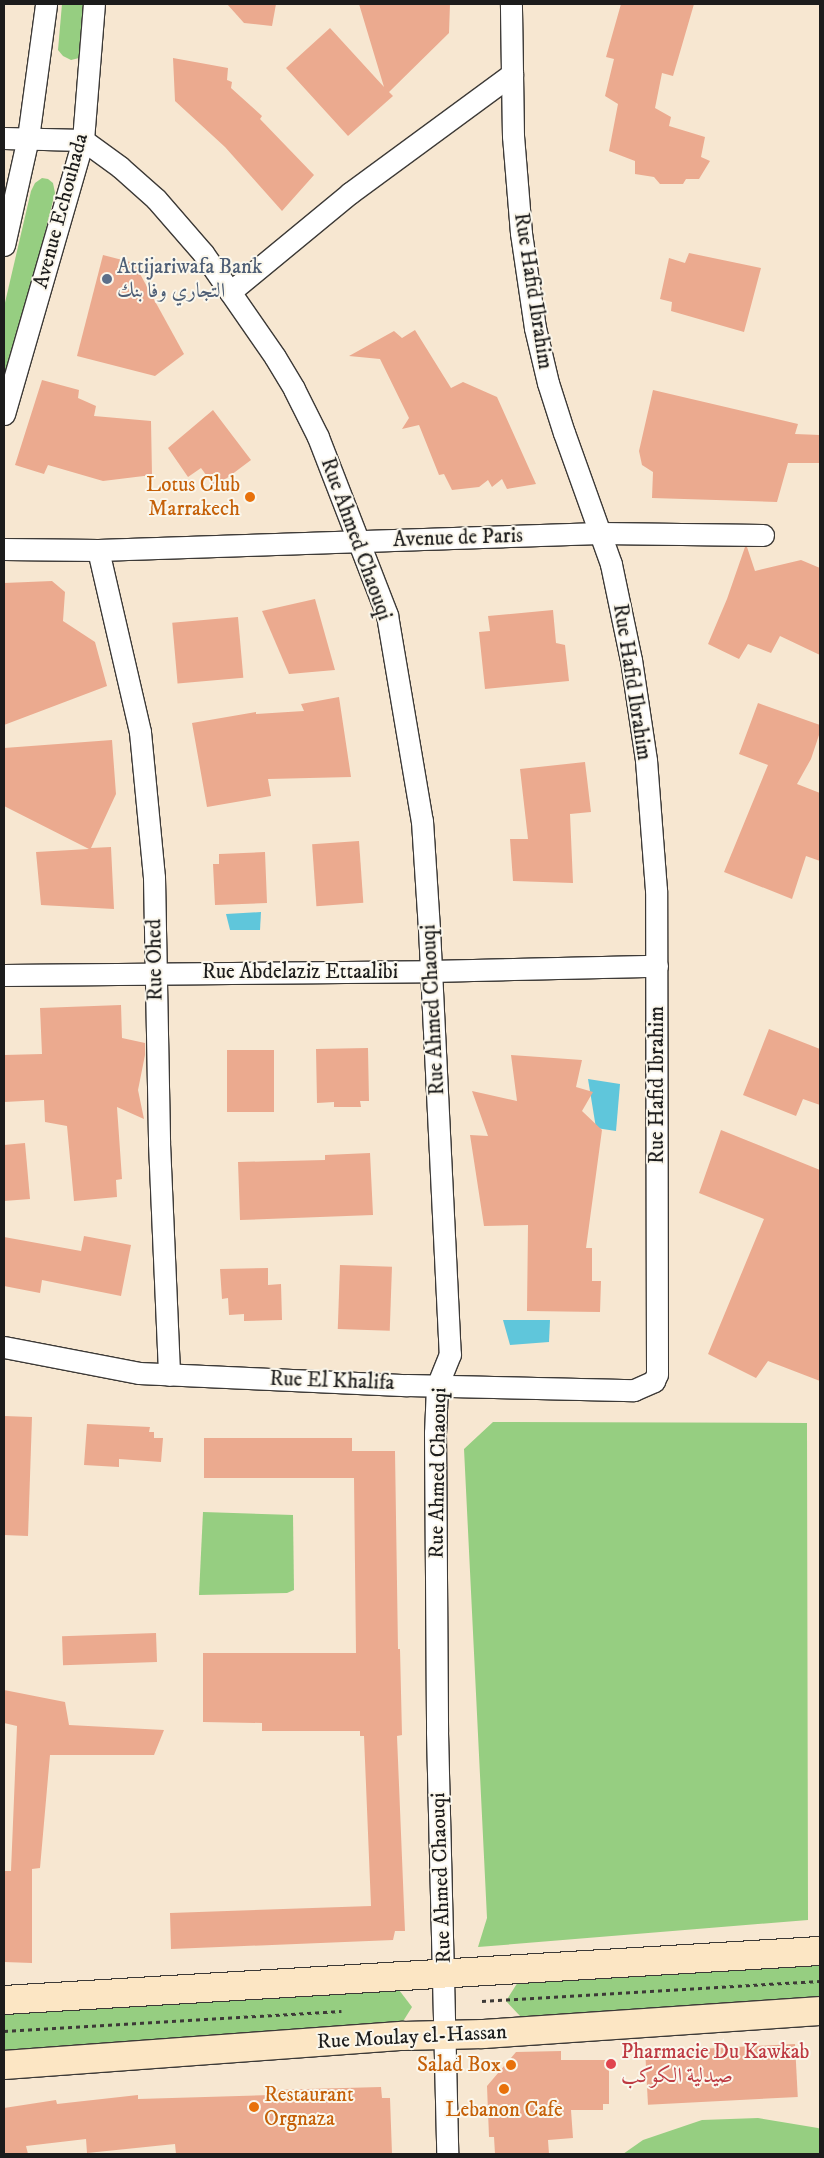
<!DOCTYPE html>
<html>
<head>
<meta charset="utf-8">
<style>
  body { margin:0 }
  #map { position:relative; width:824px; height:2158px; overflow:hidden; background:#f7e7d1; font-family:"IM FELL DW Pica",Amiri,serif }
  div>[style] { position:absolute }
  .green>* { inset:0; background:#96ce81 }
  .water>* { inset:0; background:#5fc6db }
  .building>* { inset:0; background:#ebaa8f; transform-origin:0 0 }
  .path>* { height:3px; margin-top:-1.5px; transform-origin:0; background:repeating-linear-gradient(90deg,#3d3a37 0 4px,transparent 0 8px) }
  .roads { filter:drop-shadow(1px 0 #3d3a37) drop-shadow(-1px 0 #3d3a37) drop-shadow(0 1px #3d3a37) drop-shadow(0 -1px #3d3a37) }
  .street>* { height:21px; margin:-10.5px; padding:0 10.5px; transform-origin:10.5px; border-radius:10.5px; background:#fff }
  .secondary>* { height:28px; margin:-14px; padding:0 14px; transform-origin:14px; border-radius:14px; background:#fce6c4 }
  .dots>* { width:14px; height:14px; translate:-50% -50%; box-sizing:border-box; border:2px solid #fbf7ec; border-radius:50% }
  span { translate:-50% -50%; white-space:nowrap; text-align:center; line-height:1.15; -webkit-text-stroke:4px #fbf7ec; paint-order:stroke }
  .street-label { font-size:21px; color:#1c1c1c }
  .service-label { font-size:21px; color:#4e5e75 }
  .left { translate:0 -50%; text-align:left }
  .food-label { font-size:21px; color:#c56008 }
  .right { translate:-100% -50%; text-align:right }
  .health-label { font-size:21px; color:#be3a42 }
  .frame { position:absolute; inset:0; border:5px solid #1c1c1c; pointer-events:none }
</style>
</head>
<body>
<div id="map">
  <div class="green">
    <div style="clip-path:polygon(62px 4px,85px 4px,79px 58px,71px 60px,63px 56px,58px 50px)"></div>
    <div style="clip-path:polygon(42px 178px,48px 179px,53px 183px,55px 193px,4px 393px,4px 307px,31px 191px,35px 183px)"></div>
    <div style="clip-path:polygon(493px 1422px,807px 1423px,808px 1920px,478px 1947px,487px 1918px,464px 1449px)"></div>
    <div style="clip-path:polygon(203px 1512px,293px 1515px,294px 1590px,287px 1593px,199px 1595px)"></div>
    <div style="clip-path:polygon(820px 1963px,820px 1998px,521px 2017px,506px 2001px,518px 1982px)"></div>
    <div style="clip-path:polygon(399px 1990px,412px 2007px,402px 2023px,4px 2050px,4px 2012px)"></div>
    <div style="clip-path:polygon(758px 2118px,818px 2128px,820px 2129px,820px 2154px,623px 2154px,643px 2140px,702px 2120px)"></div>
  </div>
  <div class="water">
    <div style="clip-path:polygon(261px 912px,260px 930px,230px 930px,226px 914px)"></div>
    <div style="clip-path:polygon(588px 1079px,620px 1084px,616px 1131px,596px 1128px)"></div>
    <div style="clip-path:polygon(503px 1320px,550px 1320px,549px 1342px,510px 1345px)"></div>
  </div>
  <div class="building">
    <div style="clip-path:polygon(227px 4px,276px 4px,272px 26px,244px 23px)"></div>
    <div style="clip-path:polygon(359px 4px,450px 4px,449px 33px,389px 92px,393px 96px,348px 136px,286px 68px,330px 28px,384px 87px)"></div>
    <div style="clip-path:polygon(621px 4px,694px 4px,673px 76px,662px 73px,655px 108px,671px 117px,669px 126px,705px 137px,701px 157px,710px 161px,699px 179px,686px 179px,683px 184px,660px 184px,654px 177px,635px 174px,635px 161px,609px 151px,618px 104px,605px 96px,614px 59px,606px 57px)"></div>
    <div style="clip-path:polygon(173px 58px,228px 68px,227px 80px,232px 82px,231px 88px,262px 116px,260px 119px,314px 175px,282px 211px,225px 147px,175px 101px)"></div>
    <div style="clip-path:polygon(689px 253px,761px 268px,744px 332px,671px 311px,672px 302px,660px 299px,669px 258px,685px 263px)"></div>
    <div style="clip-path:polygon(103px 255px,134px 263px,184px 354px,155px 376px,77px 356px)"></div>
    <div style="clip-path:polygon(415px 330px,451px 388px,463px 382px,497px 397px,536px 484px,507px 489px,502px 479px,492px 487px,488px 480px,479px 487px,452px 490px,444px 474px,439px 475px,419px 425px,402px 429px,409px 418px,380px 359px,349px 356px,394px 331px,402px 338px)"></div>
    <div style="clip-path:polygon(42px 380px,79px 390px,78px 398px,96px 406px,94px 416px,151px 421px,152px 475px,103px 481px,48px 465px,44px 474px,15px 465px)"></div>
    <div style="clip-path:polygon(653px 390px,798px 424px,795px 434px,820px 435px,820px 463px,788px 463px,777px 502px,652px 498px,653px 472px,642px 465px,639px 451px)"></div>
    <div style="clip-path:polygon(213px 410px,251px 460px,215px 487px,201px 468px,188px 477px,168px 448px)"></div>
    <div style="clip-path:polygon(745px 547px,747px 547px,755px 571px,801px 560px,820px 568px,820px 655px,780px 636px,771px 653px,748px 644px,739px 659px,708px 644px,727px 599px)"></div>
    <div style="clip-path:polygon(52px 581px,65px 592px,63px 621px,95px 642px,107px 686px,4px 725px,4px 583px)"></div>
    <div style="clip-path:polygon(315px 599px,335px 670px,289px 674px,262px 611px)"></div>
    <div style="clip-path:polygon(553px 610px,556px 643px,565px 645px,569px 681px,485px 689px,479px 632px,490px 631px,488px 616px)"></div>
    <div style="left:238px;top:617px;width:61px;height:66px;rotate:85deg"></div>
    <div style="clip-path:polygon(339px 697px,351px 777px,268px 779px,271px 796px,207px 807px,192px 723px,256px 712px,256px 714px,304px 711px,301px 704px)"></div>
    <div style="clip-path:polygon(758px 703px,820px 725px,820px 732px,811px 759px,797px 784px,820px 793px,820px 861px,806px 856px,792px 899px,724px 872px,768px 765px,739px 754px)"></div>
    <div style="clip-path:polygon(112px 740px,116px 794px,91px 848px,111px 847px,114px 909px,41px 905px,36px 852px,89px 849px,4px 806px,4px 748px)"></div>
    <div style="clip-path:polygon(585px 762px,591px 812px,570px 814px,573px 883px,513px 881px,510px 839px,528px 839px,520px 769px)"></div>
    <div style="left:359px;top:841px;width:62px;height:47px;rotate:86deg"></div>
    <div style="clip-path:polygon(265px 852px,267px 903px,215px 905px,213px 864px,219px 864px,219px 854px)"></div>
    <div style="clip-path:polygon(121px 1005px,122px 1038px,145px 1043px,145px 1055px,138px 1090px,144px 1119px,117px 1107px,122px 1179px,116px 1180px,117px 1197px,74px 1201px,67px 1126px,45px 1122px,44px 1100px,4px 1102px,4px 1055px,42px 1054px,40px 1008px)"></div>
    <div style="clip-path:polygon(769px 1029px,820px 1049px,820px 1105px,803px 1099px,796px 1116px,743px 1095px)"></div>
    <div style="clip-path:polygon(368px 1048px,369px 1101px,360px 1101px,361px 1107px,334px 1107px,334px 1102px,317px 1103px,316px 1049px)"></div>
    <div style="left:274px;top:1050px;width:62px;height:47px;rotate:90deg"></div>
    <div style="clip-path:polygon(511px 1055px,582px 1060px,576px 1087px,593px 1092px,582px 1111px,602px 1130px,586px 1248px,592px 1248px,592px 1281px,601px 1281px,600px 1312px,527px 1311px,528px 1225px,484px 1226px,470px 1135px,488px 1136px,472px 1091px,517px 1101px)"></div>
    <div style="clip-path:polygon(721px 1130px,820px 1170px,820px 1381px,768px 1361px,756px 1378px,708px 1354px,764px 1219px,699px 1193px)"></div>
    <div style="clip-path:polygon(25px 1143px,30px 1199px,4px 1201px,4px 1145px)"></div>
    <div style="clip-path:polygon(370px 1153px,373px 1215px,240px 1220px,238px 1162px,325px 1160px,325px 1155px)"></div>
    <div style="clip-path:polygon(84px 1236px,131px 1245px,121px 1296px,42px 1280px,40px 1293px,4px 1286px,4px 1237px,81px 1251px)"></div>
    <div style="left:340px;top:1265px;width:52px;height:64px;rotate:2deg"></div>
    <div style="clip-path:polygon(268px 1268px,268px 1285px,281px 1284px,282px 1320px,244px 1321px,244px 1314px,229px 1315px,228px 1298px,222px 1299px,220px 1269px)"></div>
    <div style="clip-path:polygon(4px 1416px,32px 1417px,28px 1536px,4px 1535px)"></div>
    <div style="clip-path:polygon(87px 1424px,150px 1427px,149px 1432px,154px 1432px,154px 1438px,163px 1438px,161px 1462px,119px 1459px,119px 1467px,84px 1465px)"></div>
    <div style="clip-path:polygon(204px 1438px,352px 1438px,352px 1451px,395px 1451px,398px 1649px,400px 1649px,402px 1735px,397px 1736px,405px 1931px,395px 1931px,393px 1940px,171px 1949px,170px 1913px,371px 1906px,364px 1736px,360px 1736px,360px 1731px,262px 1731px,262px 1723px,203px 1722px,203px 1653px,356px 1653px,354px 1478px,204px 1478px)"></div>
    <div style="left:156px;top:1633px;width:29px;height:94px;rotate:88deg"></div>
    <div style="clip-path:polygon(4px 1690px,65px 1702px,69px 1725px,164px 1730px,154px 1755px,50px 1755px,40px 1868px,32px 1869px,32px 1963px,4px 1962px,4px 1871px,11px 1871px,17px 1726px,4px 1723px)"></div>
    <div style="left:795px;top:2044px;width:53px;height:150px;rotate:87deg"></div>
    <div style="clip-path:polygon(561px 2051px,561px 2060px,609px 2060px,609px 2104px,603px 2104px,603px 2110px,571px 2110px,573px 2138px,548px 2140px,549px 2154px,495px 2154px,494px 2137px,489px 2137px,487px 2086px,516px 2052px)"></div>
    <div style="clip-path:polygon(381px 2087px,382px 2098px,390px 2098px,392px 2154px,176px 2154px,175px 2144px,87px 2153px,86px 2139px,26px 2146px,28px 2154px,4px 2154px,4px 2108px,56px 2100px,57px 2104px,138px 2095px,138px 2099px,270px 2095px,270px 2090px)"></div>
  </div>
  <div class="path">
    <div style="left:482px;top:2001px;width:339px;rotate:-3.4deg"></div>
    <div style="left:4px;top:2031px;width:338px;rotate:-3.4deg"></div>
  </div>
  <div class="roads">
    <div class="street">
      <div style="left:4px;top:138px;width:79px;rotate:1.5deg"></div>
      <div style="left:83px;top:140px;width:46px;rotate:36.1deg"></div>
      <div style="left:120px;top:167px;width:48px;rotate:41.6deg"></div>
      <div style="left:156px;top:199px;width:72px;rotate:49deg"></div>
      <div style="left:203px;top:253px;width:126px;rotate:55.3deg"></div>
      <div style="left:275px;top:357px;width:37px;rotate:59deg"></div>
      <div style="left:294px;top:389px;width:54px;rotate:63.4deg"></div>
      <div style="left:318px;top:437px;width:191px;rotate:68.8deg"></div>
      <div style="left:387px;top:615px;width:209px;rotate:80.4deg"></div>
      <div style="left:422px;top:821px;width:108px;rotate:86.3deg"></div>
      <div style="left:429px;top:929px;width:426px;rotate:87.2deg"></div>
      <div style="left:450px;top:1354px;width:35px;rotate:112deg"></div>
      <div style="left:437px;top:1386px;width:47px;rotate:92.4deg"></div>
      <div style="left:435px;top:1433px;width:299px;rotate:89.6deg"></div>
      <div style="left:437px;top:1732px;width:422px;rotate:88.6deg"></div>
      <div style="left:4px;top:245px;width:110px;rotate:-77.4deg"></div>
      <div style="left:28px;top:138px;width:135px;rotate:-82.3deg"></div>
      <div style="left:230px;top:292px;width:156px;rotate:-39.5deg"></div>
      <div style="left:350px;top:193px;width:201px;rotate:-36.3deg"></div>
      <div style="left:4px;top:414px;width:285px;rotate:-73.9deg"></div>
      <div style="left:83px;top:140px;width:136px;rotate:-85.4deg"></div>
      <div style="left:4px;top:549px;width:94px;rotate:0.6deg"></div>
      <div style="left:98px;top:550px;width:502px;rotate:-1.94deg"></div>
      <div style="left:600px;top:533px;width:163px;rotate:0.7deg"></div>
      <div style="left:98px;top:550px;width:187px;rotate:77deg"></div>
      <div style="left:140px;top:732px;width:146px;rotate:84.5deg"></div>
      <div style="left:154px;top:877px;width:266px;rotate:88.9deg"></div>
      <div style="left:159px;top:1143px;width:232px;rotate:87.5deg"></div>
      <div style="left:4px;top:975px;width:426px;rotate:-0.5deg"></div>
      <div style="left:430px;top:971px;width:227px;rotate:-1.3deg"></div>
      <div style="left:4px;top:1347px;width:137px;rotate:10.9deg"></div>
      <div style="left:139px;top:1373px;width:268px;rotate:2.6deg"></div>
      <div style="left:407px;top:1385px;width:227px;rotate:1.3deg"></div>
      <div style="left:634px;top:1390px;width:22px;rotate:-24deg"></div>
      <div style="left:654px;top:1381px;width:8px;rotate:-67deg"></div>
      <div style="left:657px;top:1374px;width:484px;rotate:-90.1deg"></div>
      <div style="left:656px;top:890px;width:130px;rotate:-94.4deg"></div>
      <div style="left:646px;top:760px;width:101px;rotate:-98.5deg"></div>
      <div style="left:631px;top:660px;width:98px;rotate:-101.8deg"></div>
      <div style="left:611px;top:564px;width:139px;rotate:-109.7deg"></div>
      <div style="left:564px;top:433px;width:52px;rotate:-107.7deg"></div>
      <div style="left:548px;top:383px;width:57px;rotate:-103.3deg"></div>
      <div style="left:535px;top:328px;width:96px;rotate:-98.4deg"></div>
      <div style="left:521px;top:233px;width:97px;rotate:-94.7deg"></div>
      <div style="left:513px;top:136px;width:132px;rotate:-90.9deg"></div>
    </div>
    <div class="secondary">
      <div style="left:4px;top:2000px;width:817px;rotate:-3.44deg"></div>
      <div style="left:4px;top:2065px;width:400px;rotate:-4.2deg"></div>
      <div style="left:403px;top:2036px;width:80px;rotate:-1.4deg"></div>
      <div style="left:483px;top:2034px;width:338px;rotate:-3.9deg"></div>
    </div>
  </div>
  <div class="dots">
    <div style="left:107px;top:279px;background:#5c6f8a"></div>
    <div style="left:250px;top:497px;background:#e8710a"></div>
    <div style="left:611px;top:2064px;background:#e0444e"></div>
    <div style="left:511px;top:2065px;background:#e8710a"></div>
    <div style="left:504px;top:2089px;background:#e8710a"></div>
    <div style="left:254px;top:2107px;background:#e8710a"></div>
  </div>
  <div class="street-label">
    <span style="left:61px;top:211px;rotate:-75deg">Avenue Echouhada</span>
    <span style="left:533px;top:291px;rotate:81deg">Rue Hafid Ibrahim</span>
    <span style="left:458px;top:538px;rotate:-2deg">Avenue de Paris</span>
    <span style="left:356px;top:539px;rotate:70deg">Rue Ahmed Chaouqi</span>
    <span style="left:632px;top:682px;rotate:81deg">Rue Hafid Ibrahim</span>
    <span style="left:155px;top:960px;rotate:-91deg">Rue Ohed</span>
    <span style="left:300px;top:972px">Rue Abdelaziz Ettaalibi</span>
    <span style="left:433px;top:1010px;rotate:-93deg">Rue Ahmed Chaouqi</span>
    <span style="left:657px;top:1085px;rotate:-90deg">Rue Hafid Ibrahim</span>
    <span style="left:332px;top:1381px;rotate:2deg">Rue El Khalifa</span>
    <span style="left:438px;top:1473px;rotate:-89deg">Rue Ahmed Chaouqi</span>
    <span style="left:441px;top:1878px;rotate:-92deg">Rue Ahmed Chaouqi</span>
    <span style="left:412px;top:2037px;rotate:-3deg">Rue Moulay el-Hassan</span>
  </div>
  <div class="service-label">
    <span class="left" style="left:117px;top:279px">Attijariwafa Bank<br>التجاري وفا بنك</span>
  </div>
  <div class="food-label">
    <span class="right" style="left:240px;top:497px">Lotus Club<br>Marrakech</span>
    <span class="right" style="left:501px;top:2065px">Salad Box</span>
    <span class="left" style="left:264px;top:2107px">Restaurant<br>Orgnaza</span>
    <span style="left:504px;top:2110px">Lebanon Cafe</span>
  </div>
  <div class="health-label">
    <span class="left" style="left:621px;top:2064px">Pharmacie Du Kawkab<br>صيدلية الكوكب</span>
  </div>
  <div class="frame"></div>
</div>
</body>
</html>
